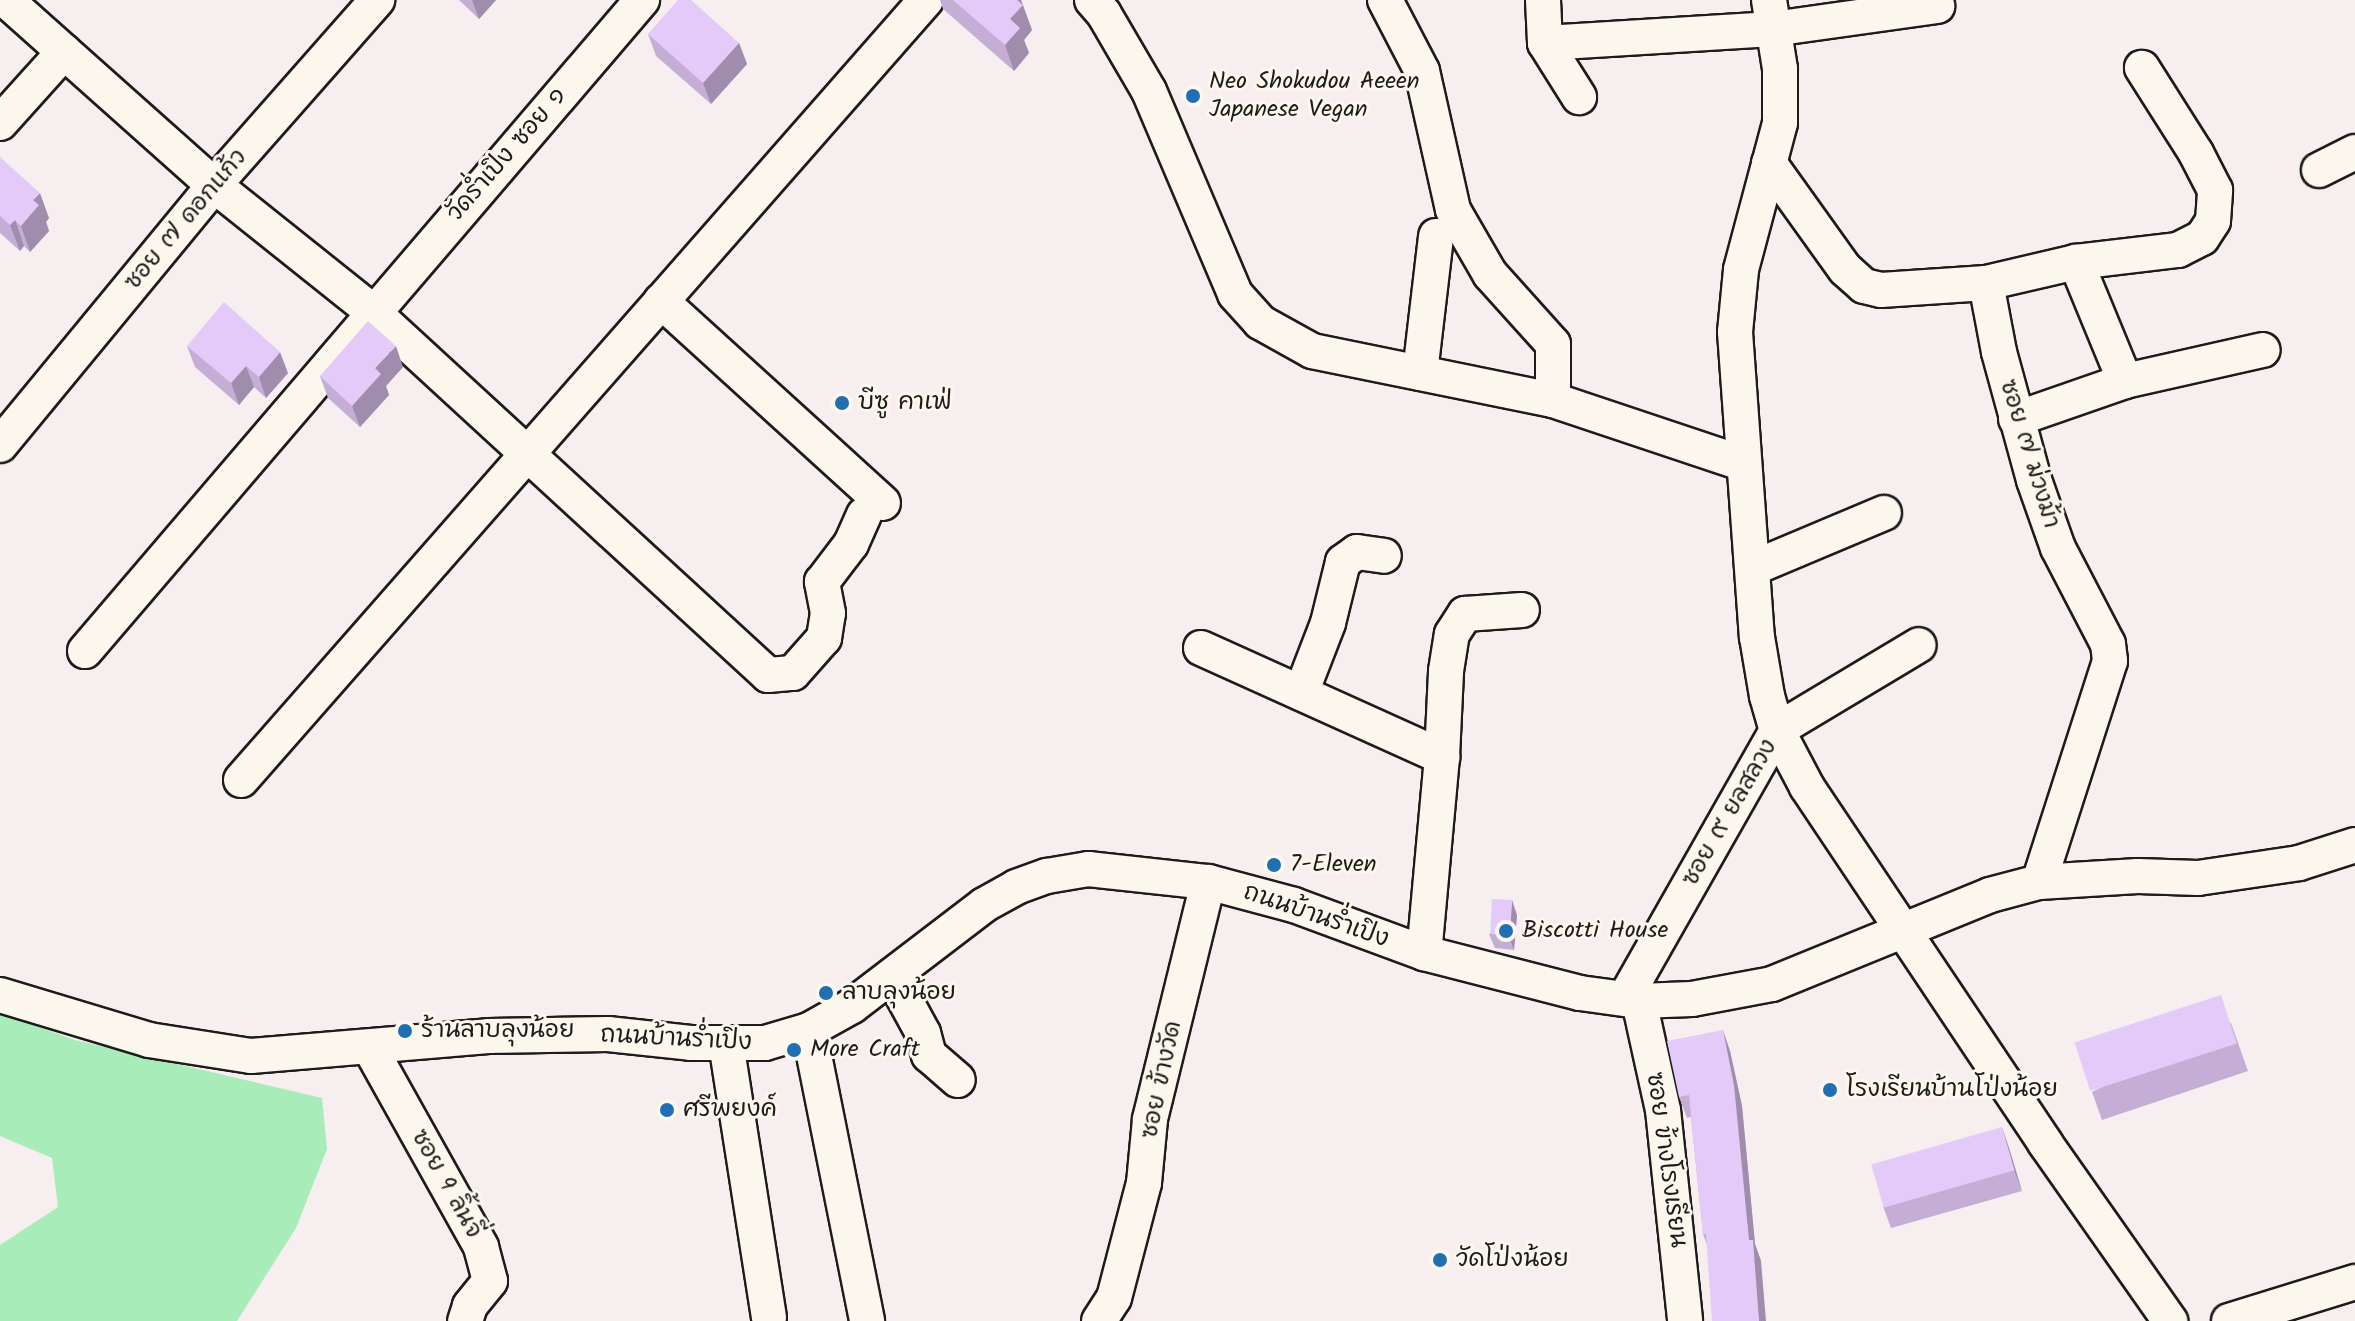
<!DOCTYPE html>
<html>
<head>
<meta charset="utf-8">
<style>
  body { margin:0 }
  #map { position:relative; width:2355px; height:1321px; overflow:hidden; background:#f6eeef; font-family:Kalam,"Playpen Sans Thai",sans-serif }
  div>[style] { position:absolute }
  .green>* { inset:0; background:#a8edb9 }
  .roads { filter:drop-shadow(2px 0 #1c1c1c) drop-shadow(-2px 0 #1c1c1c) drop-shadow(0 2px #1c1c1c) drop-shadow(0 -2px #1c1c1c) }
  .minor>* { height:34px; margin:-17px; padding:0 17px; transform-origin:17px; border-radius:17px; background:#fbf7ec }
  .wall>* { inset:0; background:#c4aed6 }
  .shaded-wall>* { inset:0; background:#a08dae }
  .building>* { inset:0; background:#e4caf9; transform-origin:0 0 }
  .dots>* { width:22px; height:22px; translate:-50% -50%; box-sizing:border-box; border:4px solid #fbf7ec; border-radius:50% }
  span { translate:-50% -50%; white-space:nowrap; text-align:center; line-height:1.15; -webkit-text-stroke:6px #fbf7ec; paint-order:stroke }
  .poi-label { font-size:24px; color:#1c1c1c }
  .left { translate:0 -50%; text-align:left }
  .street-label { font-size:24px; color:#1c1c1c }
</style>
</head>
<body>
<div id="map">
  <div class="green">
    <div style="clip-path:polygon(0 1013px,75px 1040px,322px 1098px,327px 1149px,296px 1228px,237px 1321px,0 1321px,0 1245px,58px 1207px,52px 1158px,0 1136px)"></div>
  </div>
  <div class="roads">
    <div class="minor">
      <div style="left:6px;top:0;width:278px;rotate:41.7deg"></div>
      <div style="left:214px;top:185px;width:202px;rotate:38.6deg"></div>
      <div style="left:372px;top:311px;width:538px;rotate:42.59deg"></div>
      <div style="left:768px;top:675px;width:25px;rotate:-5deg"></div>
      <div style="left:793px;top:673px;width:47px;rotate:-48.5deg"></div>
      <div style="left:824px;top:638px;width:25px;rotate:-81deg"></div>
      <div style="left:828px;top:613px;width:32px;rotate:-101deg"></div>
      <div style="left:822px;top:582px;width:48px;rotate:-52.7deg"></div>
      <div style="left:851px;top:544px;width:32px;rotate:-66deg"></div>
      <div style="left:1092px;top:0;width:18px;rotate:49deg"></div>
      <div style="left:1104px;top:14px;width:89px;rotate:59.7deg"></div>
      <div style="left:1149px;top:91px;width:220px;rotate:67deg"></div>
      <div style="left:1235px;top:294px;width:38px;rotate:48deg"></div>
      <div style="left:1260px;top:322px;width:60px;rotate:29.1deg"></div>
      <div style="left:1312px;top:351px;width:246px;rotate:11.5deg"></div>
      <div style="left:1553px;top:400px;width:201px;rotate:18.5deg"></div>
      <div style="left:1385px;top:0;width:80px;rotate:62.5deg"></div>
      <div style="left:1422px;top:71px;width:142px;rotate:77.4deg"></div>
      <div style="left:1453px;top:210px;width:74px;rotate:60deg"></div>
      <div style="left:1490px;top:274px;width:94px;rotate:48deg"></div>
      <div style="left:1553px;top:344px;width:56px;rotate:90deg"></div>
      <div style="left:1543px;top:0;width:43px;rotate:87.3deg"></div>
      <div style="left:1545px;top:43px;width:64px;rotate:57.8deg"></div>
      <div style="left:1769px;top:0;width:70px;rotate:80.9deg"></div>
      <div style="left:1780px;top:69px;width:54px;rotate:90deg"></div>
      <div style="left:1780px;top:123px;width:152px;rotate:104.9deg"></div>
      <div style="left:1741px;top:270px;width:62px;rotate:95.5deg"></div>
      <div style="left:1735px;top:332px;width:306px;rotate:85.9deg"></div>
      <div style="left:1757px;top:637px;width:60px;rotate:80.4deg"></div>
      <div style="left:1767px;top:696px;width:35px;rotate:74deg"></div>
      <div style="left:1777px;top:730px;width:64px;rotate:62.2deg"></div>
      <div style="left:1807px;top:787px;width:428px;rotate:56.2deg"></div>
      <div style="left:2045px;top:1143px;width:218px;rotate:54.9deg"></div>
      <div style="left:1545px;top:43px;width:228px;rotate:-3.5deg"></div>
      <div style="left:1773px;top:29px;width:166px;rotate:-8deg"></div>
      <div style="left:0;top:123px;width:96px;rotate:-48deg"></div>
      <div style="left:1769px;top:163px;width:130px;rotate:54.4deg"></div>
      <div style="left:1845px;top:269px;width:25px;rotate:42deg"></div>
      <div style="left:1864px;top:286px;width:17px;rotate:13deg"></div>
      <div style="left:1881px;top:290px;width:105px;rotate:-3.8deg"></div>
      <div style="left:1986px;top:283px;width:92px;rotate:-13.1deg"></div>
      <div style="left:2076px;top:262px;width:103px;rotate:-6.7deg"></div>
      <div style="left:2178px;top:250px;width:27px;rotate:-27deg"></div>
      <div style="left:2202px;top:238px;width:20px;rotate:-57deg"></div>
      <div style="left:2213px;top:221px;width:31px;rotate:-86deg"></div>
      <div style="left:2215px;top:190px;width:42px;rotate:-117.2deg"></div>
      <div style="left:2196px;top:153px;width:101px;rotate:-122.4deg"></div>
      <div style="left:2319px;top:170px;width:40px;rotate:-26.6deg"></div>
      <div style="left:1986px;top:283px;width:70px;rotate:79.3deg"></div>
      <div style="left:1999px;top:352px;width:133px;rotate:74.7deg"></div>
      <div style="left:2034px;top:480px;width:72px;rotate:70.6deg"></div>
      <div style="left:2058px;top:548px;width:108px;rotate:62.5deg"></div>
      <div style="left:2108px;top:644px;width:17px;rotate:83deg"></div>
      <div style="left:2110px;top:661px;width:232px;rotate:107.8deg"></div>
      <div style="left:661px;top:301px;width:300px;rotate:42.3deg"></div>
      <div style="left:1420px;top:373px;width:138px;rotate:-83.3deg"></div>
      <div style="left:2125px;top:381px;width:141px;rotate:-12.7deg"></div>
      <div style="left:2016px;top:419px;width:115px;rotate:-19.2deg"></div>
      <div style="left:2125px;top:381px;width:129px;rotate:-112.4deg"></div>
      <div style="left:0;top:445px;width:337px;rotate:-50.5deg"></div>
      <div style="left:214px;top:185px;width:247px;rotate:-48.6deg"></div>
      <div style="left:1753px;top:568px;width:142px;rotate:-22.8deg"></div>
      <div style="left:1201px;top:648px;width:265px;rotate:24.3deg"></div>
      <div style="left:1442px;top:757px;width:197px;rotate:95.2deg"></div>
      <div style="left:85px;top:651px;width:857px;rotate:-49.45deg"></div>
      <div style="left:1301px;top:693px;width:75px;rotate:-68.9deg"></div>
      <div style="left:1328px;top:623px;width:63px;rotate:-76.2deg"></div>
      <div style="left:1343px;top:562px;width:17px;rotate:-36deg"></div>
      <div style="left:1357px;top:552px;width:27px;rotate:8deg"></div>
      <div style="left:1442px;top:757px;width:86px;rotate:-87.3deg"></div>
      <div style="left:1446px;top:671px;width:37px;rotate:-81deg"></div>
      <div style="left:1452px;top:634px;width:24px;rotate:-57deg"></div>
      <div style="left:1465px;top:614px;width:57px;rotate:-4deg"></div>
      <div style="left:241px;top:780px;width:1038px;rotate:-48.71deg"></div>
      <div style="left:893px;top:978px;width:63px;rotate:61.4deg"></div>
      <div style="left:923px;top:1033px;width:23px;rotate:75deg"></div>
      <div style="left:929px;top:1055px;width:38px;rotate:41deg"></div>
      <div style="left:0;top:995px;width:156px;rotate:16.8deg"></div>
      <div style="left:149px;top:1040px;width:103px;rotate:8.9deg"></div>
      <div style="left:251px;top:1056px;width:238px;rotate:-4.8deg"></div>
      <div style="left:488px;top:1036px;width:120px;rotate:-1deg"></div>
      <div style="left:608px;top:1034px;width:83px;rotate:6.2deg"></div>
      <div style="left:691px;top:1043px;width:74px"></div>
      <div style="left:765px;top:1043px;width:46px;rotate:-16.5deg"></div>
      <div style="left:809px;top:1030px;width:49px;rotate:-29.2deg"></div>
      <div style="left:852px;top:1006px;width:166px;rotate:-37.4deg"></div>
      <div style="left:984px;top:905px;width:37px;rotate:-29deg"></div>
      <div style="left:1016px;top:887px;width:33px;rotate:-20deg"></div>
      <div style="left:1047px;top:876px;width:42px;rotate:-9.7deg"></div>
      <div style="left:1088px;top:869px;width:121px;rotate:6.2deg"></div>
      <div style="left:1208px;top:882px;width:89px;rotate:15deg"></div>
      <div style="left:1294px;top:905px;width:139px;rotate:20.3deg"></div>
      <div style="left:1424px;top:953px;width:161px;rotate:14.4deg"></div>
      <div style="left:1580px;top:993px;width:60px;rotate:7.7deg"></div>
      <div style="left:1639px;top:1001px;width:53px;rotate:-2.2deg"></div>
      <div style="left:1692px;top:999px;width:81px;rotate:-10.6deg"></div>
      <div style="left:1772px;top:984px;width:235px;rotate:-22.2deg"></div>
      <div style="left:1990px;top:895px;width:51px;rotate:-14.9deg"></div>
      <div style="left:2039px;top:882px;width:99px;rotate:-3.5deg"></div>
      <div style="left:2138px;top:876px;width:60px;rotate:1.9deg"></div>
      <div style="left:2198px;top:878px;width:102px;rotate:-8.4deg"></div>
      <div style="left:2299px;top:863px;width:59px;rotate:-17.8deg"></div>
      <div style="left:1625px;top:998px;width:308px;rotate:-60.4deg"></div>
      <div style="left:1777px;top:730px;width:165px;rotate:-30.9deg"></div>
      <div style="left:1639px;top:1001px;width:112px;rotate:77.6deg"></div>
      <div style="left:1663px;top:1110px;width:212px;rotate:84deg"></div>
      <div style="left:809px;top:1030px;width:297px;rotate:78.7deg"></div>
      <div style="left:726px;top:1043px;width:278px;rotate:81.1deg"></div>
      <div style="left:370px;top:1048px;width:228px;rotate:60.8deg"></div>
      <div style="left:481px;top:1247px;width:35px;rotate:75deg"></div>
      <div style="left:490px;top:1281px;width:32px;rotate:129deg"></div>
      <div style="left:470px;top:1306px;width:16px;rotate:108deg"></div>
      <div style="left:1099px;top:1321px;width:27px;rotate:-57deg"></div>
      <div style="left:1114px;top:1298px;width:119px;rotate:-75.4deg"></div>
      <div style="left:1144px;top:1183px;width:64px;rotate:-84.6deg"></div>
      <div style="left:1150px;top:1119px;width:244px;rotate:-76.2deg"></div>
      <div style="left:2229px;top:1321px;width:132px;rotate:-17.2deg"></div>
    </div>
  </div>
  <div class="wall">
    <div style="clip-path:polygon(459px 0,496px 0,479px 19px)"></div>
    <div style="clip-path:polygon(940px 0,1021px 0,1032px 30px,1024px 40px,1029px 53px,1014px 71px,943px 9px)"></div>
    <div style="clip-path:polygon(648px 34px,739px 43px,747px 64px,711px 104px,656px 56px)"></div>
    <div style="clip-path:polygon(0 157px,49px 218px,46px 222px,49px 231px,30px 252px,24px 246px,20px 251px,0 233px)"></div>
    <div style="clip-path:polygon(187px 346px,288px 373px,266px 398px,254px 387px,239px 405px,195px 367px)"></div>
    <div style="clip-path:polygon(403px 367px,386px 386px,389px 395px,360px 427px,328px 398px,320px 376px)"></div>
    <div style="clip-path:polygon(1517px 915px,1514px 950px,1495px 948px,1489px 934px)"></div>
    <div style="clip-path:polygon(2231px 1023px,2248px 1071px,2102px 1120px,2092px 1092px)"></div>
    <div style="clip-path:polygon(1730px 1051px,1742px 1106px,1755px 1244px,1761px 1261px,1707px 1245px,1703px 1234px,1691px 1117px,1687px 1118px,1679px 1097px)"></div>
    <div style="clip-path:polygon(2002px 1127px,2009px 1148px,2022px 1191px,1891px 1228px,1883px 1206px)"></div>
  </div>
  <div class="shaded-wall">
    <div style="clip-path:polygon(472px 0,496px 0,479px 19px)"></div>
    <div style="clip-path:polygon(1017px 0,1021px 0,1032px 30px,1024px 40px,1029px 53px,1014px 71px,1005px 45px,1010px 19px)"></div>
    <div style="clip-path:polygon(739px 43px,747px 64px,711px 104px,703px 83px)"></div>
    <div style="clip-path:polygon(40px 193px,49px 218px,46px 222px,49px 231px,30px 252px,21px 226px,33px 200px)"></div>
    <div style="clip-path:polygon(15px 220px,24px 246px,20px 251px,10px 225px)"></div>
    <div style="clip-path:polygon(396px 346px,403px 367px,386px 386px,389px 395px,360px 427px,352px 406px,375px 368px)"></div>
    <div style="clip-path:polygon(280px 352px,288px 373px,266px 398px,259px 377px)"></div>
    <div style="clip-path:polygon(246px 366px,254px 387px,239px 405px,231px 383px)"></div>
    <div style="clip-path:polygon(1512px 900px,1517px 915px,1514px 950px,1509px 936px)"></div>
    <div style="clip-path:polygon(1723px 1030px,1730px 1051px,1742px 1106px,1755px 1244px,1761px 1261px,1766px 1321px,1759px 1321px)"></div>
    <div style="clip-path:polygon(2002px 1127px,2009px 1148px,2022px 1191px,2014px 1170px)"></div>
  </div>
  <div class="building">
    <div style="clip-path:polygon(678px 0,691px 0,739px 43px,703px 83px,648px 34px)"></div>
    <div style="clip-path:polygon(953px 0,1017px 0,1023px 5px,1010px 19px,1020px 28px,1005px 45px)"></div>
    <div style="clip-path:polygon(0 157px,40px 193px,33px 200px,39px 205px,21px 226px,15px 220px,10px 225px,0 216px)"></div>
    <div style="clip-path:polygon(224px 302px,280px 352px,259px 377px,246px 366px,231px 383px,187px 346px)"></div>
    <div style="clip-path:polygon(368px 321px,396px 346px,375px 368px,381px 374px,352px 406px,320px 376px)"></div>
    <div style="left:1492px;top:899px;width:20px;height:35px;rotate:3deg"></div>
    <div style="left:2221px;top:995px;width:51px;height:154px;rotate:72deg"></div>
    <div style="clip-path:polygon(1723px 1030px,1734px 1085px,1749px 1240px,1753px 1240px,1759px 1321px,1712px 1321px,1706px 1234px,1703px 1234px,1689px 1095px,1679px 1097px,1667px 1041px)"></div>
    <div style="left:2002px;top:1127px;width:45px;height:136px;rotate:74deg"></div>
  </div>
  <div class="dots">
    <div style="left:1193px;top:96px;background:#1f6fb2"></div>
    <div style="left:842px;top:403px;background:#1f6fb2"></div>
    <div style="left:1274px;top:865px;background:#1f6fb2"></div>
    <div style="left:1506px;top:931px;background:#1f6fb2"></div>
    <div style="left:826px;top:993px;background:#1f6fb2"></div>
    <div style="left:405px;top:1031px;background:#1f6fb2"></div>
    <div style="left:794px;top:1050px;background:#1f6fb2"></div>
    <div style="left:1830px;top:1090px;background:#1f6fb2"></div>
    <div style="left:667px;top:1110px;background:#1f6fb2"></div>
    <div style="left:1440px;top:1260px;background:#1f6fb2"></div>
  </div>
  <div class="poi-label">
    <span class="left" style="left:1209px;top:96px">Neo Shokudou Aeeen<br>Japanese Vegan</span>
    <span class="left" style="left:858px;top:403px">บีซู คาเฟ่</span>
    <span class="left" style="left:1290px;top:865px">7-Eleven</span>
    <span class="left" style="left:1522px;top:931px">Biscotti House</span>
    <span class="left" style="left:842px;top:993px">ลาบลุงน้อย</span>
    <span class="left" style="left:421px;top:1031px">ร้านลาบลุงน้อย</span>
    <span class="left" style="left:810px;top:1050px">More Craft</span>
    <span class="left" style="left:1846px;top:1090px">โรงเรียนบ้านโป่งน้อย</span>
    <span class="left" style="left:683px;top:1110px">ศรีพยงค์</span>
    <span class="left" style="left:1456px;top:1260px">วัดโป่งน้อย</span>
  </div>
  <div class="street-label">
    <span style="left:507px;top:155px;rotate:-49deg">วัดร่ำเปิง ซอย ๑</span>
    <span style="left:186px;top:220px;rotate:-50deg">ซอย ๗ ดอกแก้ว</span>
    <span style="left:2029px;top:454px;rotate:73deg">ซอย ๗ ม่วงม้า</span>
    <span style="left:1730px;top:813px;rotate:-60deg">ซอย ๙ ยลสลวง</span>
    <span style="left:1316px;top:916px;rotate:19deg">ถนนบ้านร่ำเปิง</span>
    <span style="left:676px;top:1039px;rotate:3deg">ถนนบ้านร่ำเปิง</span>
    <span style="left:1162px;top:1080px;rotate:-78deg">ซอย ข้างวัด</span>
    <span style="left:1666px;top:1160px;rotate:82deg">ซอย ข้างโรงเรียน</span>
    <span style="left:446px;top:1184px;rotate:61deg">ซอย 9 ลิ้นจี่</span>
  </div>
</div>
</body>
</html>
